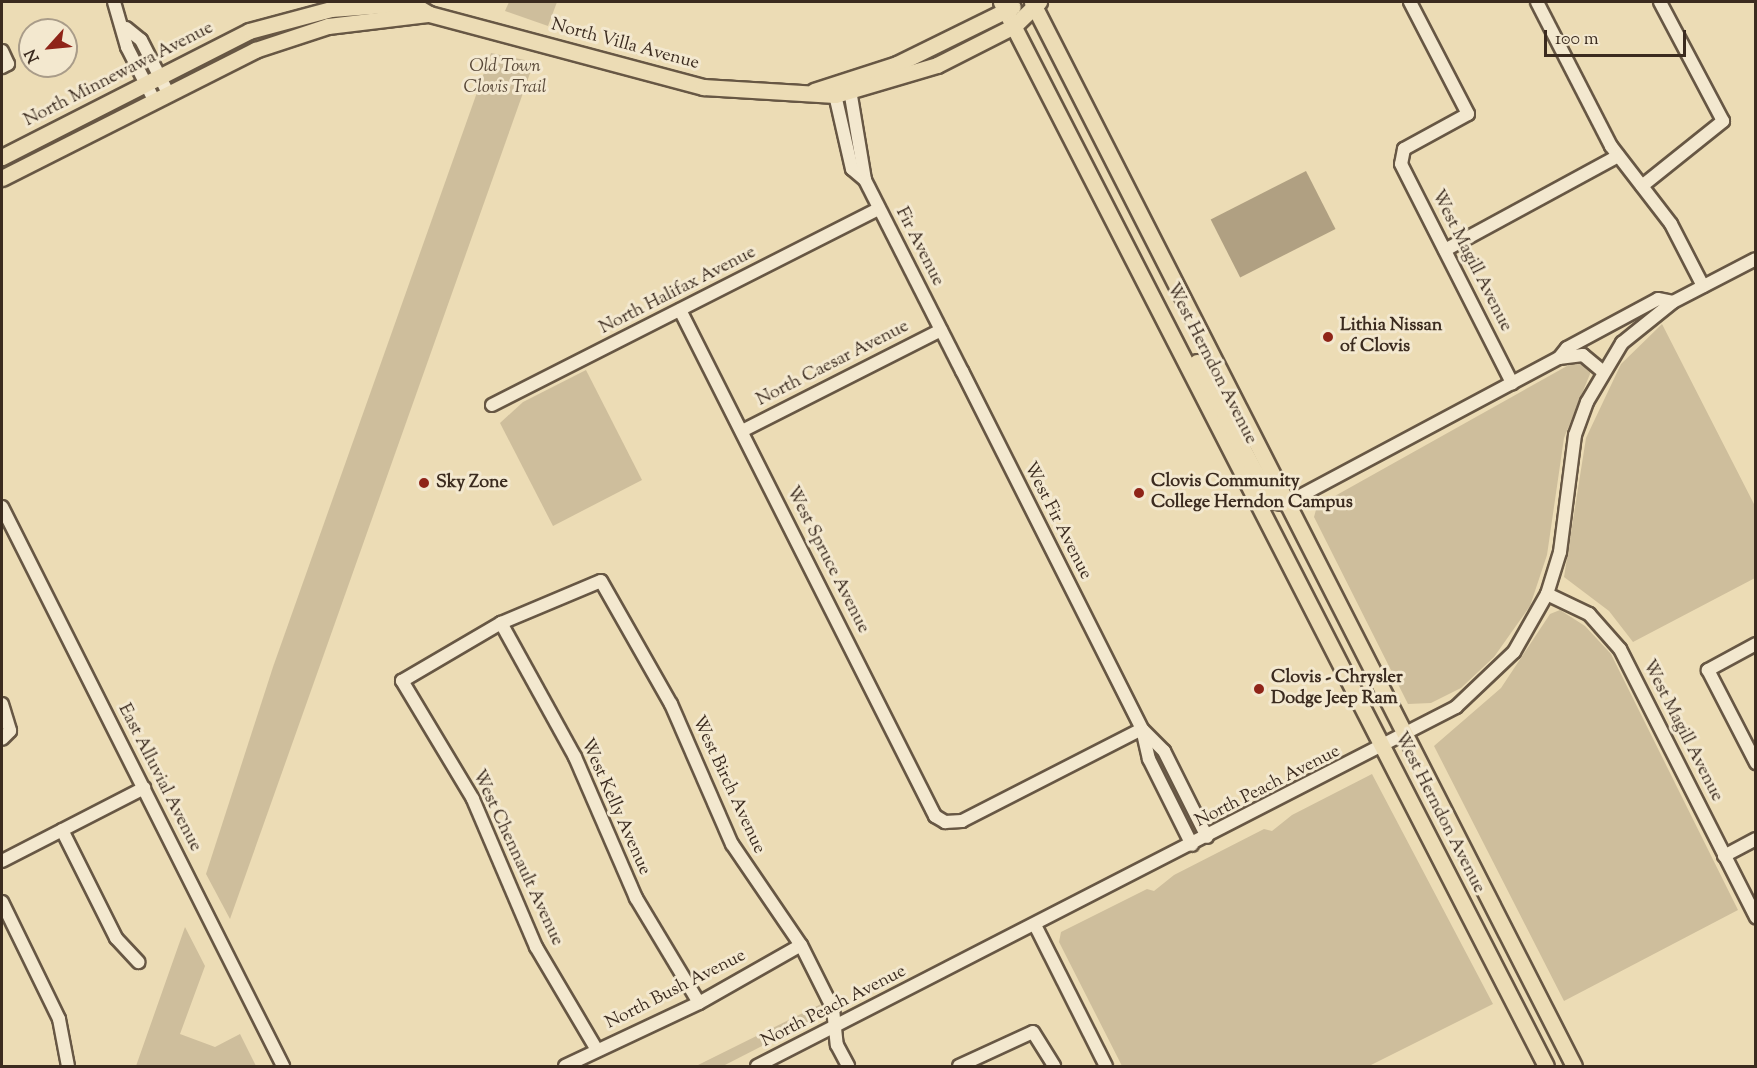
<!DOCTYPE html>
<html>
<head>
<meta charset="utf-8">
<style>
  body { margin:0 }
  #map { position:relative; width:1757px; height:1068px; overflow:hidden; background:#ecdcb5; font-family:"Sorts Mill Goudy",serif }
  div>[style] { position:absolute }
  .green>* { inset:0; background:#cebe9c }
  .water>* { inset:0; background:#b0a082; transform-origin:0 0 }
  .roads { filter:drop-shadow(2px 0 #675744) drop-shadow(-2px 0 #675744) drop-shadow(0 2px #675744) drop-shadow(0 -2px #675744) }
  .minor>* { height:12px; margin:-6px; padding:0 6px; transform-origin:6px; border-radius:6px; background:#f3e8cf }
  .major>* { height:15px; margin:-7.5px; padding:0 7.5px; transform-origin:7.5px; border-radius:7.5px; background:#ecdcb5 }
  .dots>* { width:16px; height:16px; translate:-50% -50%; box-sizing:border-box; border:3px solid #f3e8cf; border-radius:50% }
  span { translate:-50% -50%; white-space:nowrap; text-align:center; line-height:1.15; -webkit-text-stroke:6px #f3e8cf; paint-order:stroke }
  .street-label { font-size:18px; color:#3b2b1f }
  .park-label { font-size:18px; color:#584838; font-style:italic }
  .poi-label { font-size:18px; color:#3b2b1f; font-weight:700 }
  .left { translate:0 -50%; text-align:left }
  .frame { position:absolute; inset:0; border:3px solid #3b2b1f; pointer-events:none }
  .north { position:absolute; left:18px; top:18px; width:60px; height:60px; box-sizing:border-box; background:#f3e8cf; border:2px solid #a99c89; border-radius:50%; rotate:243deg; font-size:16px; font-weight:700; line-height:24px; text-align:center; color:#3b2b1f }
  .north::after { content:''; display:block; margin:auto; width:21px; height:27px; background:#8f2418; clip-path:polygon(50% 0,100% 100%,50% 72%,0 100%) }
  .scale { position:absolute; left:1544px; top:30px; width:142px; height:27px; box-sizing:border-box; border:3px solid #3b2b1f; border-top:0; padding-left:8px; font-size:18px; line-height:21px; white-space:nowrap; color:#3b2b1f; -webkit-text-stroke:4px #f3e8cf; paint-order:stroke }
</style>
</head>
<body>
<div id="map">
  <div class="green">
    <div style="clip-path:polygon(509px 2px,557px 2px,548px 26px,505px 11px)"></div>
    <div style="clip-path:polygon(491px 53px,534px 62px,230px 919px,206px 874px,273px 667px)"></div>
    <div style="clip-path:polygon(1662px 324px,1755px 506px,1755px 578px,1633px 642px,1609px 611px,1564px 577px,1586px 438px,1621px 364px)"></div>
    <div style="clip-path:polygon(1576px 361px,1590px 366px,1590px 374px,1564px 438px,1547px 555px,1530px 606px,1494px 657px,1461px 688px,1431px 703px,1408px 704px,1314px 517px,1317px 506px)"></div>
    <div style="clip-path:polygon(586px 370px,642px 480px,553px 526px,500px 423px,523px 402px)"></div>
    <div style="clip-path:polygon(1560px 610px,1585px 626px,1611px 654px,1738px 910px,1564px 1001px,1434px 746px,1501px 688px,1550px 614px)"></div>
    <div style="clip-path:polygon(1372px 774px,1493px 1004px,1369px 1066px,1122px 1066px,1059px 942px,1061px 932px,1147px 889px,1154px 891px,1174px 875px,1264px 829px,1272px 831px,1292px 815px)"></div>
    <div style="clip-path:polygon(185px 927px,205px 966px,180px 1034px,215px 1047px,240px 1034px,256px 1066px,136px 1066px)"></div>
    <div style="clip-path:polygon(821px 1004px,813px 1020px,723px 1066px,696px 1066px)"></div>
  </div>
  <div class="water">
    <div style="left:1306px;top:171px;width:65px;height:107px;rotate:63deg"></div>
  </div>
  <div class="roads">
    <div class="minor">
      <div style="left:114px;top:2px;width:47px;rotate:73.9deg"></div>
      <div style="left:127px;top:47px;width:59px;rotate:63deg"></div>
      <div style="left:1410px;top:2px;width:126px;rotate:62.6deg"></div>
      <div style="left:1468px;top:114px;width:73px;rotate:151.3deg"></div>
      <div style="left:1404px;top:149px;width:15px;rotate:101deg"></div>
      <div style="left:1401px;top:164px;width:246px;rotate:63.1deg"></div>
      <div style="left:1537px;top:2px;width:162px;rotate:62.8deg"></div>
      <div style="left:1611px;top:146px;width:98px;rotate:52.4deg"></div>
      <div style="left:1671px;top:224px;width:70px;rotate:62.7deg"></div>
      <div style="left:126px;top:28px;width:19px;rotate:39deg"></div>
      <div style="left:141px;top:40px;width:59px;rotate:63deg"></div>
      <div style="left:2px;top:51px;width:14px;rotate:65deg"></div>
      <div style="left:8px;top:64px;width:7px;rotate:153deg"></div>
      <div style="left:849px;top:84px;width:97px;rotate:80.5deg"></div>
      <div style="left:833px;top:86px;width:85px;rotate:77.1deg"></div>
      <div style="left:852px;top:169px;width:17px;rotate:40deg"></div>
      <div style="left:865px;top:180px;width:214px;rotate:63.1deg"></div>
      <div style="left:962px;top:371px;width:401px;rotate:63.3deg"></div>
      <div style="left:1142px;top:729px;width:31px;rotate:77deg"></div>
      <div style="left:1149px;top:759px;width:96px;rotate:63.4deg"></div>
      <div style="left:1642px;top:186px;width:104px;rotate:-38.7deg"></div>
      <div style="left:1723px;top:121px;width:135px;rotate:-117.9deg"></div>
      <div style="left:1445px;top:250px;width:197px;rotate:-28.5deg"></div>
      <div style="left:680px;top:310px;width:567px;rotate:63.25deg"></div>
      <div style="left:935px;top:816px;width:12px;rotate:31deg"></div>
      <div style="left:945px;top:822px;width:17px;rotate:-3deg"></div>
      <div style="left:962px;top:821px;width:202px;rotate:-27.1deg"></div>
      <div style="left:1559px;top:358px;width:24px;rotate:-7deg"></div>
      <div style="left:1583px;top:355px;width:26px;rotate:40deg"></div>
      <div style="left:492px;top:405px;width:434px;rotate:-26.9deg"></div>
      <div style="left:742px;top:431px;width:223px;rotate:-26.9deg"></div>
      <div style="left:1287px;top:503px;width:308px;rotate:-28.1deg"></div>
      <div style="left:1559px;top:358px;width:13px;rotate:-51deg"></div>
      <div style="left:1567px;top:348px;width:103px;rotate:-28.3deg"></div>
      <div style="left:1658px;top:299px;width:15px;rotate:11deg"></div>
      <div style="left:2px;top:507px;width:626px;rotate:63.31deg"></div>
      <div style="left:1547px;top:594px;width:47px;rotate:25.5deg"></div>
      <div style="left:1589px;top:614px;width:47px;rotate:48.5deg"></div>
      <div style="left:1620px;top:649px;width:301px;rotate:63.1deg"></div>
      <div style="left:501px;top:623px;width:153px;rotate:61.1deg"></div>
      <div style="left:575px;top:757px;width:154px;rotate:66.6deg"></div>
      <div style="left:636px;top:898px;width:122px;rotate:59deg"></div>
      <div style="left:1756px;top:644px;width:55px;rotate:151.6deg"></div>
      <div style="left:1708px;top:670px;width:105px;rotate:62.7deg"></div>
      <div style="left:2px;top:704px;width:28px;rotate:73deg"></div>
      <div style="left:10px;top:731px;width:11px;rotate:135deg"></div>
      <div style="left:1143px;top:730px;width:30px;rotate:45deg"></div>
      <div style="left:1164px;top:751px;width:96px;rotate:63.4deg"></div>
      <div style="left:62px;top:830px;width:121px;rotate:63.4deg"></div>
      <div style="left:116px;top:938px;width:33px;rotate:47deg"></div>
      <div style="left:1724px;top:856px;width:36px;rotate:-28deg"></div>
      <div style="left:2px;top:861px;width:160px;rotate:-27.2deg"></div>
      <div style="left:2px;top:902px;width:130px;rotate:64deg"></div>
      <div style="left:59px;top:1019px;width:48px;rotate:79.2deg"></div>
      <div style="left:1035px;top:925px;width:158px;rotate:63.3deg"></div>
      <div style="left:597px;top:1050px;width:120px;rotate:-120.6deg"></div>
      <div style="left:536px;top:947px;width:161px;rotate:-113.1deg"></div>
      <div style="left:473px;top:799px;width:138px;rotate:-121deg"></div>
      <div style="left:402px;top:681px;width:115px;rotate:-30.4deg"></div>
      <div style="left:501px;top:623px;width:108px;rotate:-22.8deg"></div>
      <div style="left:601px;top:581px;width:142px;rotate:60.4deg"></div>
      <div style="left:671px;top:704px;width:153px;rotate:66.5deg"></div>
      <div style="left:732px;top:844px;width:122px;rotate:55.7deg"></div>
      <div style="left:801px;top:945px;width:72px;rotate:63.4deg"></div>
      <div style="left:833px;top:1009px;width:36px;rotate:84deg"></div>
      <div style="left:837px;top:1045px;width:24px;rotate:62deg"></div>
      <div style="left:565px;top:1066px;width:148px;rotate:-25.2deg"></div>
      <div style="left:699px;top:1003px;width:117px;rotate:-29.6deg"></div>
      <div style="left:757px;top:1066px;width:786px;rotate:-27.18deg"></div>
      <div style="left:1456px;top:707px;width:80px;rotate:-43.5deg"></div>
      <div style="left:1514px;top:652px;width:67px;rotate:-60.4deg"></div>
      <div style="left:1547px;top:594px;width:44px;rotate:-72.8deg"></div>
      <div style="left:1560px;top:552px;width:118px;rotate:-82.7deg"></div>
      <div style="left:1575px;top:435px;width:35px;rotate:-70deg"></div>
      <div style="left:1587px;top:402px;width:69px;rotate:-59.3deg"></div>
      <div style="left:1622px;top:343px;width:65px;rotate:-38.8deg"></div>
      <div style="left:1673px;top:302px;width:93px;rotate:-27.4deg"></div>
      <div style="left:959px;top:1066px;width:81px;rotate:-24.7deg"></div>
      <div style="left:1033px;top:1032px;width:40px;rotate:58deg"></div>
    </div>
    <div class="major">
      <div style="left:1001px;top:2px;width:1195px;rotate:62.88deg"></div>
      <div style="left:1032px;top:2px;width:1194px;rotate:63.01deg"></div>
      <div style="left:814px;top:91px;width:87px;rotate:-18deg"></div>
      <div style="left:897px;top:64px;width:129px;rotate:-26.2deg"></div>
      <div style="left:2px;top:157px;width:277px;rotate:-27deg"></div>
      <div style="left:249px;top:31px;width:85px;rotate:-15deg"></div>
      <div style="left:331px;top:9px;width:80px;rotate:-4.3deg"></div>
      <div style="left:411px;top:3px;width:21px;rotate:31deg"></div>
      <div style="left:429px;top:14px;width:284px;rotate:14.9deg"></div>
      <div style="left:703px;top:87px;width:132px;rotate:3.5deg"></div>
      <div style="left:835px;top:95px;width:106px;rotate:-16.4deg"></div>
      <div style="left:937px;top:65px;width:86px;rotate:-26.9deg"></div>
      <div style="left:1014px;top:26px;width:35px;rotate:-44deg"></div>
      <div style="left:2px;top:178px;width:284px;rotate:-26.8deg"></div>
      <div style="left:255px;top:50px;width:77px;rotate:-18.2deg"></div>
      <div style="left:328px;top:26px;width:102px;rotate:-6.8deg"></div>
      <div style="left:1197px;top:362px;width:156px;rotate:62.1deg"></div>
      <div style="left:1270px;top:500px;width:17px;rotate:10deg"></div>
    </div>
  </div>
  <div class="dots">
    <div style="left:1328px;top:337px;background:#8f2418"></div>
    <div style="left:424px;top:483px;background:#8f2418"></div>
    <div style="left:1139px;top:493px;background:#8f2418"></div>
    <div style="left:1259px;top:689px;background:#8f2418"></div>
  </div>
  <div class="street-label">
    <span style="left:625px;top:45px;rotate:15deg">North Villa Avenue</span>
    <span style="left:119px;top:75px;rotate:-27deg">North Minnewawa Avenue</span>
    <span style="left:919px;top:247px;rotate:63deg">Fir Avenue</span>
    <span style="left:1471px;top:261px;rotate:63deg">West Magill Avenue</span>
    <span style="left:678px;top:291px;rotate:-27deg">North Halifax Avenue</span>
    <span style="left:833px;top:364px;rotate:-27deg">North Caesar Avenue</span>
    <span style="left:1211px;top:364px;rotate:63deg">West Herndon Avenue</span>
    <span style="left:1057px;top:521px;rotate:63deg">West Fir Avenue</span>
    <span style="left:827px;top:560px;rotate:63deg">West Spruce Avenue</span>
    <span style="left:1682px;top:731px;rotate:63deg">West Magill Avenue</span>
    <span style="left:159px;top:778px;rotate:63deg">East Alluvial Avenue</span>
    <span style="left:728px;top:785px;rotate:65deg">West Birch Avenue</span>
    <span style="left:1268px;top:787px;rotate:-27deg">North Peach Avenue</span>
    <span style="left:615px;top:807px;rotate:66deg">West Kelly Avenue</span>
    <span style="left:1439px;top:813px;rotate:63deg">West Herndon Avenue</span>
    <span style="left:517px;top:858px;rotate:65deg">West Chennault Avenue</span>
    <span style="left:676px;top:990px;rotate:-27deg">North Bush Avenue</span>
    <span style="left:834px;top:1007px;rotate:-27deg">North Peach Avenue</span>
  </div>
  <div class="park-label">
    <span style="left:505px;top:78px">Old Town<br>Clovis Trail</span>
  </div>
  <div class="poi-label">
    <span class="left" style="left:1340px;top:337px">Lithia Nissan<br>of Clovis</span>
    <span class="left" style="left:436px;top:483px">Sky Zone</span>
    <span class="left" style="left:1151px;top:493px">Clovis Community<br>College Herndon Campus</span>
    <span class="left" style="left:1271px;top:689px">Clovis - Chrysler<br>Dodge Jeep Ram</span>
  </div>
  <div class="frame"></div>
  <div class="north">N</div>
  <div class="scale">100 m</div>
</div>
</body>
</html>
